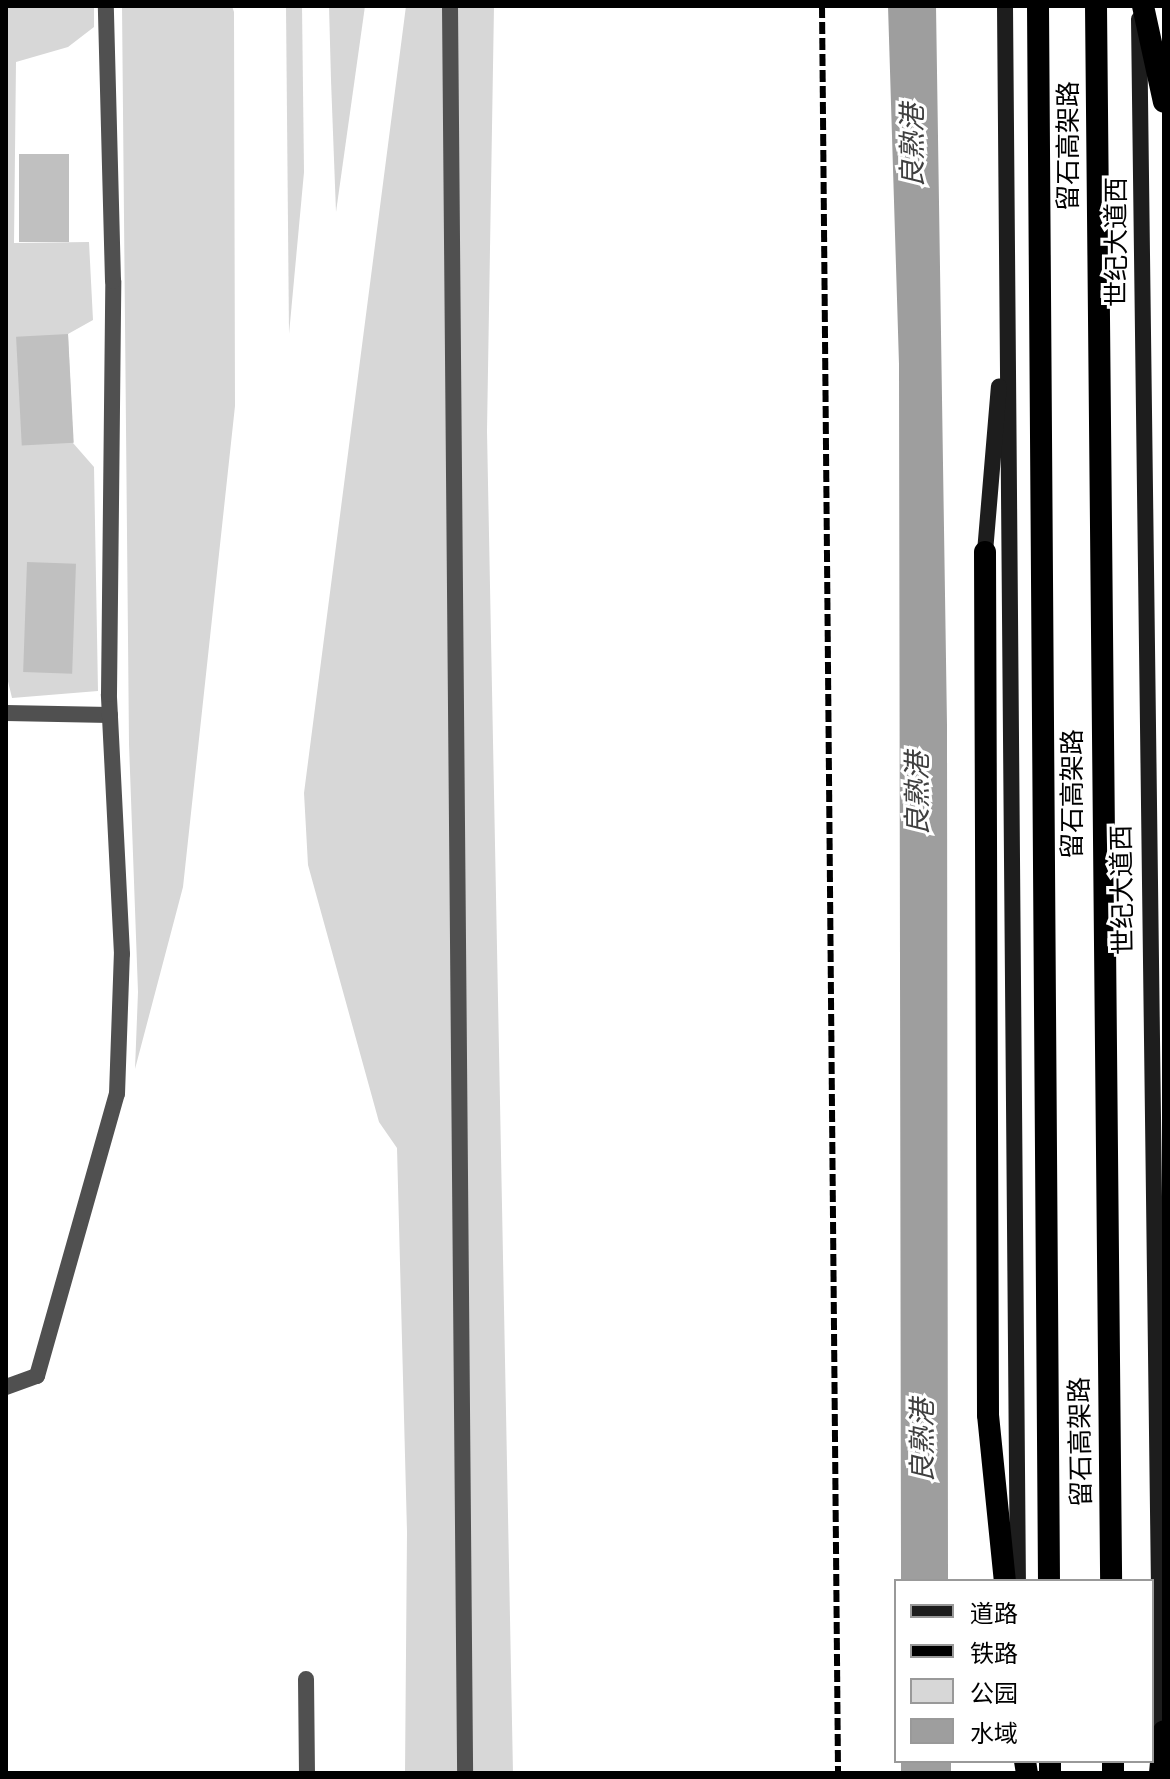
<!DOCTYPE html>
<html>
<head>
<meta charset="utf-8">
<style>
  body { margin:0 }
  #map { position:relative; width:1170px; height:1779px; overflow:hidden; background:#fff; font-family:Montserrat,"Noto Sans SC",sans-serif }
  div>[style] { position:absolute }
  .green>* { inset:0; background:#d7d7d7 }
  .water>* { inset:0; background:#9e9e9e; transform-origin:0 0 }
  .building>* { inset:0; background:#c0c0c0; transform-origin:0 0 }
  .service>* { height:16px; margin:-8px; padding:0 8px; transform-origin:8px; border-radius:8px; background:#505050 }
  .secondary>* { height:16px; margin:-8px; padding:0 8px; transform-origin:8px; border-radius:8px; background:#1d1d1d }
  .trunk>* { height:22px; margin:-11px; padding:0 11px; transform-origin:11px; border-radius:11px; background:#000 }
  .rail>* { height:6px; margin-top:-3px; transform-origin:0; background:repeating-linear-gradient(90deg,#000 0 12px,transparent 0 16px) }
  span { translate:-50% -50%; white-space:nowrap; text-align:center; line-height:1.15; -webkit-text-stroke:6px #fff; paint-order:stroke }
  .street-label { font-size:26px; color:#000 }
  .water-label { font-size:28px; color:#3f3f3f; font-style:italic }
  .frame { position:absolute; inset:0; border:8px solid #000; pointer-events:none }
  .legend { position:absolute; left:894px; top:1579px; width:260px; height:184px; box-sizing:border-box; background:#fff; border:2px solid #999; margin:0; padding:10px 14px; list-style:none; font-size:24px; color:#000 }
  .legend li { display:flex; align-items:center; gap:16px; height:40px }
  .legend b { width:40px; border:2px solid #999 }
</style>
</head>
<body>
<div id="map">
  <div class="green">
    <div style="clip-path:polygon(6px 6px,94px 6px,94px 27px,68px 47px,16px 62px,14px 243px,89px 242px,93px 320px,68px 334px,73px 443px,94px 467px,98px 691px,12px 698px,6px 673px)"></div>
    <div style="clip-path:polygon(122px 6px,232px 6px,234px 12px,235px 406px,183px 887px,135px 1069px,138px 992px,129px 744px)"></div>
    <div style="clip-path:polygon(286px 6px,302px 6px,304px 172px,289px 334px)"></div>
    <div style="clip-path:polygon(329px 6px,365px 6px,336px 212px,331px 80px)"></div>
    <div style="clip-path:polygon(406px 6px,494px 6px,487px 431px,513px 1773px,405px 1773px,407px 1532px,397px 1148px,379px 1122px,308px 865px,304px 793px)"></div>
  </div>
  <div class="water">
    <div style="clip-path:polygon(888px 6px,936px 6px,947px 725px,948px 1581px,901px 1581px,899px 364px)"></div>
    <div style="left:901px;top:1761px;width:50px;height:12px"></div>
  </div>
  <div class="building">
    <div style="left:19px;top:154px;width:50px;height:88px"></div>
    <div style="left:68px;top:334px;width:109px;height:52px;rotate:87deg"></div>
    <div style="left:27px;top:562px;width:49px;height:110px;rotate:2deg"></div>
  </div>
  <div class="service">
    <div style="left:450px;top:6px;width:1767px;rotate:89.51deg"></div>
    <div style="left:6px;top:713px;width:104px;rotate:1.1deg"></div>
    <div style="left:6px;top:1387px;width:33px;rotate:-20deg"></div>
    <div style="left:37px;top:1376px;width:293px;rotate:-74.2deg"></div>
    <div style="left:117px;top:1094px;width:140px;rotate:-88deg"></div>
    <div style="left:122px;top:954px;width:260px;rotate:-92.9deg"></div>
    <div style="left:109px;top:694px;width:413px;rotate:-89.4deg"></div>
    <div style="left:113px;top:281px;width:275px;rotate:-91.5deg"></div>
    <div style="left:306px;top:1679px;width:94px;rotate:89.4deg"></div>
  </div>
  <div class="secondary">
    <div style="left:1005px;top:6px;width:1575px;rotate:89.53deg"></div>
    <div style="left:1139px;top:19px;width:1720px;rotate:89.27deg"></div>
    <div style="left:985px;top:552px;width:166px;rotate:-85.2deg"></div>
  </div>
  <div class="trunk">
    <div style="left:1038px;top:6px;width:1575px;rotate:89.6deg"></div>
    <div style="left:1096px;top:6px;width:1575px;rotate:89.45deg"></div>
    <div style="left:1143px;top:6px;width:98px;rotate:77.7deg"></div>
    <div style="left:985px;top:552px;width:863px;rotate:89.8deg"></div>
    <div style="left:988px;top:1415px;width:167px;rotate:84.2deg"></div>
    <div style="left:1025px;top:1761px;width:12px;rotate:81deg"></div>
    <div style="left:1050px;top:1761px;width:12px;rotate:90deg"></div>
    <div style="left:1113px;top:1761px;width:12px;rotate:90deg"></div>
    <div style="left:1160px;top:1773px;width:42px;rotate:-84.6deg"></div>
  </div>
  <div class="rail">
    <div style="left:822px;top:6px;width:1767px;rotate:89.48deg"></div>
  </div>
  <div class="street-label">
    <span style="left:1069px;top:146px;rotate:-90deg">留石高架路</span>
    <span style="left:1117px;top:242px;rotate:-90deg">世纪大道西</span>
    <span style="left:1073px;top:794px;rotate:-90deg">留石高架路</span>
    <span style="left:1123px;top:890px;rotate:-91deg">世纪大道西</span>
    <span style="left:1081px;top:1442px;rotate:-91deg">留石高架路</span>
  </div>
  <div class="water-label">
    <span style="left:912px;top:146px;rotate:-90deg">良熟港</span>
    <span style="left:917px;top:794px;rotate:-90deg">良熟港</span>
    <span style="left:922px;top:1441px;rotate:-90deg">良熟港</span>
  </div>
  <div class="frame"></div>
  <ul class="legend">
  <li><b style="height:10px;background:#1d1d1d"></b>道路</li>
  <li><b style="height:10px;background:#000"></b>铁路</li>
  <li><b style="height:22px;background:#d7d7d7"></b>公园</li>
  <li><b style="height:22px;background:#9e9e9e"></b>水域</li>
  </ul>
</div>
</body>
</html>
